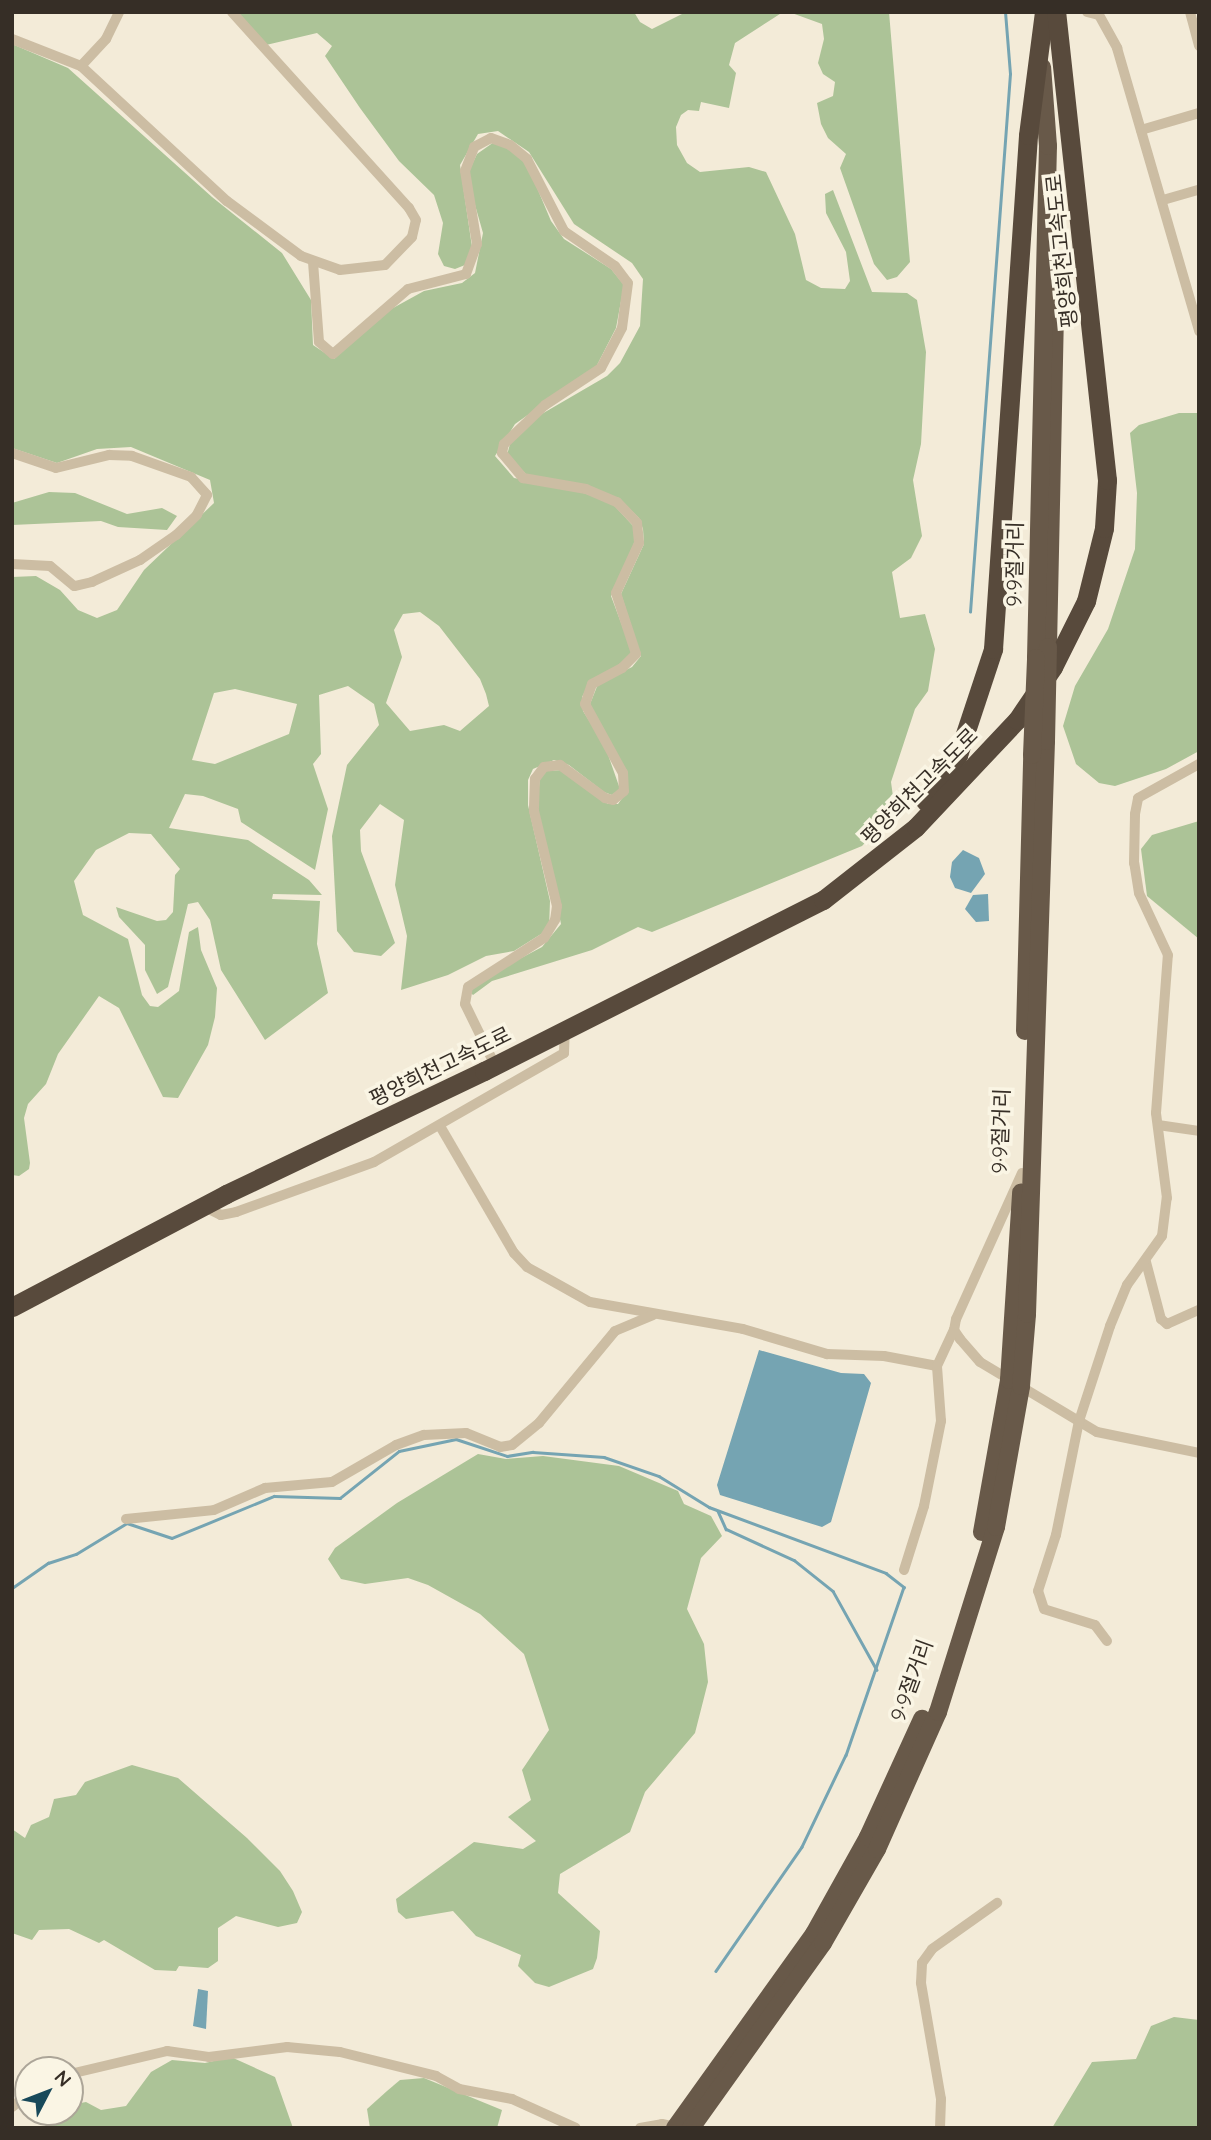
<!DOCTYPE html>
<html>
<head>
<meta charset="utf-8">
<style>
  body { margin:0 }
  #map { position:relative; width:1211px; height:2140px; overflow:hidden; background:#f3ebd8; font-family:Quicksand,"Noto Sans KR",sans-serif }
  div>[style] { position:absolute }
  .green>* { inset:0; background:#acc397 }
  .water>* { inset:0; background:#75a4b2 }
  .stream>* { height:2.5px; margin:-1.25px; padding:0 1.25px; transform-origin:1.25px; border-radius:1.25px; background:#75a4b2 }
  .minor>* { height:10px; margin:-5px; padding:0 5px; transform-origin:5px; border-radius:5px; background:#ccbda3 }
  .trunk>* { height:18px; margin:-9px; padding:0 9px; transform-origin:9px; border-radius:9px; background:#685949 }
  .motorway>* { height:19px; margin:-9.5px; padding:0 9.5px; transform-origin:9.5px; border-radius:9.5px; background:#584a3c }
  .trunk-bridge>* { height:18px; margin:-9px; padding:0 9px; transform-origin:9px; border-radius:9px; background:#685949 }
  span { translate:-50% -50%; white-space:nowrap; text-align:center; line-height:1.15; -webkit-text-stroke:7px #faf5e4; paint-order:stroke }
  .street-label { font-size:21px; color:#362e26 }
  .frame { position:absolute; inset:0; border:14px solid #362e26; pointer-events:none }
  .north { position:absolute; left:14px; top:2056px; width:70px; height:70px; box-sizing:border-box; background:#faf5e4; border:2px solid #aca598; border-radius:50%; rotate:48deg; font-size:19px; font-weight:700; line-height:28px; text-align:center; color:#362e26 }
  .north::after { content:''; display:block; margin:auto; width:24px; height:32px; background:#18495a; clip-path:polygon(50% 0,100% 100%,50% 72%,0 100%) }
</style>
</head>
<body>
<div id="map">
  <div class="green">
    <div style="clip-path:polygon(237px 12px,634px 12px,640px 22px,652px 29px,686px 12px,783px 12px,735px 43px,729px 65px,736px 73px,729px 108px,701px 102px,699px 111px,688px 110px,681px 115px,676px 127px,677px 145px,687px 163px,700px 172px,749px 167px,766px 172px,795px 234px,806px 280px,821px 288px,845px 289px,850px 281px,846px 252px,826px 213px,825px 194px,833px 190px,872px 292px,907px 293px,917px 300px,926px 352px,921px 444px,913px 480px,922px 536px,911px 558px,892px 572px,900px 618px,925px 614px,935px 649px,928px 691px,915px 709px,891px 782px,895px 811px,862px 846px,652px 932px,638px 927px,592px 950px,492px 981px,473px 995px,470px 992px,487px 976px,542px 947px,561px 924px,537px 807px,540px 777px,545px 771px,563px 770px,608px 804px,618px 804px,628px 790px,590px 704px,598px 684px,632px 667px,641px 656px,621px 594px,644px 544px,643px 529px,639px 518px,620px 499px,528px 476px,507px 455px,510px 444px,540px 415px,607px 376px,620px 363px,640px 326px,643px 279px,632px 263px,574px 224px,529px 152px,498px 131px,478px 134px,460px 165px,473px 254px,465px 265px,455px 269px,444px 266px,438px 254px,443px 223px,434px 195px,399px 161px,360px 108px,325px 56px,332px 46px,317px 33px,266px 45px)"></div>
    <div style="clip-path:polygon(789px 12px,889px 12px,910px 262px,897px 277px,887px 280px,874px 264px,840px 168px,846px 154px,828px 138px,821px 124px,817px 103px,833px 96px,835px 82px,823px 74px,818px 63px,824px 39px,822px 24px)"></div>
    <div style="clip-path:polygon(evenodd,12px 44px,68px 68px,212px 197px,282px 253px,311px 300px,313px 345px,334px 359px,384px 313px,424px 291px,462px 283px,475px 273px,483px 233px,469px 184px,470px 169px,477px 154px,494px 142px,509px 149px,527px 164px,551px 221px,564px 239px,611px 269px,624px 285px,616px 328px,596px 367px,515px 424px,495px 456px,514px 478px,565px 487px,611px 502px,635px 528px,635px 541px,611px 596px,632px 652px,624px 663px,590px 682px,582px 697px,583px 711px,605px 746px,620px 789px,612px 795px,604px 792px,569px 765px,554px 760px,533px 769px,528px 780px,528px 805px,550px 901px,549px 929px,514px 951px,486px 956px,448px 975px,401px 990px,407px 936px,395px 885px,404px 820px,380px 804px,360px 830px,361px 851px,395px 943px,381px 956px,354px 952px,337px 931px,332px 836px,347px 765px,379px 725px,374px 704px,348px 686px,319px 695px,321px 754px,313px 764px,328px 809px,315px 870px,241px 822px,238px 809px,203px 796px,185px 794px,169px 828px,248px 840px,309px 880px,322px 895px,273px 894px,272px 899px,320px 901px,317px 944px,328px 993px,265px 1040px,221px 970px,210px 920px,198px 902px,188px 904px,168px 987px,157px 994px,145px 970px,145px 945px,119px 917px,116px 907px,157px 921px,166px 920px,173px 912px,175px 875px,180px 869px,151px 834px,129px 833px,96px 850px,74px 881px,83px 915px,128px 939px,142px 995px,150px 1006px,158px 1007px,179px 991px,189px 932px,198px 927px,201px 950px,217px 988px,215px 1017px,208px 1045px,178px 1098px,163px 1097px,119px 1008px,99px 996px,58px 1054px,46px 1084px,28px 1104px,24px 1118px,30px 1163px,29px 1169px,19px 1176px,12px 1175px,12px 577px,36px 576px,60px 590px,78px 610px,97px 618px,117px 610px,144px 570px,214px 503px,210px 480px,131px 447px,97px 449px,57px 463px,12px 448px,12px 44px,420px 612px,439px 626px,480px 679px,486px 694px,489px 706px,460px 731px,444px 725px,410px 731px,386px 703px,402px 657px,394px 630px,403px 614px,420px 612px,12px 44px,235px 689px,297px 704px,289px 734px,215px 764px,192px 760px,214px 693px,235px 689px)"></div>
    <div style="clip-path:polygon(1179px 413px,1199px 413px,1199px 751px,1166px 769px,1115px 786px,1099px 783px,1076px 764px,1063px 726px,1075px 686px,1108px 629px,1135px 549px,1137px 493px,1130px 433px,1139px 425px)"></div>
    <div style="clip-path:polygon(49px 492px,75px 493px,127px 514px,162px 508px,177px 516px,167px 530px,118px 527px,101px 521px,12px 525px,12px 503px)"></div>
    <div style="clip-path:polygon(1199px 821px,1199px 939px,1147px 896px,1141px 849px,1152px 835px)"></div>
    <div style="clip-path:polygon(478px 1454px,506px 1459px,543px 1456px,619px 1466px,678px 1491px,684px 1504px,711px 1516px,722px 1536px,701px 1558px,687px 1609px,704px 1644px,708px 1682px,695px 1733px,645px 1792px,630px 1832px,560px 1874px,558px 1893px,600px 1931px,597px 1958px,593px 1969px,549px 1987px,535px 1983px,518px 1966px,521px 1955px,476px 1936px,453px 1911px,406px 1919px,398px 1912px,396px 1899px,474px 1842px,523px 1849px,536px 1841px,508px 1817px,531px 1800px,522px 1770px,549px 1730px,524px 1654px,480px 1614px,428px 1585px,408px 1578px,365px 1584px,341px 1579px,328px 1559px,335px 1548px,397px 1503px)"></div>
    <div style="clip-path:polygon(132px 1765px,178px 1778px,247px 1838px,280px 1871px,293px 1891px,302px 1912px,297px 1923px,278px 1927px,236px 1916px,218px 1928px,218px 1961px,208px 1968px,179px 1966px,176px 1971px,155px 1970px,104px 1940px,99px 1943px,69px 1929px,39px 1930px,32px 1940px,12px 1933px,12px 1829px,25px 1838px,31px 1825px,49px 1817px,54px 1799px,76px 1795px,85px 1782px)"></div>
    <div style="clip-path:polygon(1174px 2017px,1199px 2020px,1199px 2128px,1052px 2128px,1092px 2062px,1136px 2059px,1151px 2026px)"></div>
    <div style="clip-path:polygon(231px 2057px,275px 2077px,293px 2128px,43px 2128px,59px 2112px,70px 2112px,70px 2105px,86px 2102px,101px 2110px,126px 2106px,151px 2072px,172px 2060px,205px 2063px)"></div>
    <div style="clip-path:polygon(424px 2078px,502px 2110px,497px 2128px,370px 2128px,367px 2109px,387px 2091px,400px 2080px)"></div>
  </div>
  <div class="water">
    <div style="clip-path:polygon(963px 850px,979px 858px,985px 874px,971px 893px,955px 888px,950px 877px,952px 862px)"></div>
    <div style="clip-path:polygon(988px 894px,989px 921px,976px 922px,965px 909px,973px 895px)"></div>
    <div style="clip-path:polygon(759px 1350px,841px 1373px,864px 1374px,871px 1383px,831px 1522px,822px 1527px,720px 1495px,717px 1485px)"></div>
    <div style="clip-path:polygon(198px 1989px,208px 1991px,206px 2029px,193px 2026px)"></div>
  </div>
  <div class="stream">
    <div style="left:970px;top:612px;width:539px;rotate:-85.75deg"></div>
    <div style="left:1010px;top:74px;width:62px;rotate:-94.6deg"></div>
    <div style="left:718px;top:1511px;width:20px;rotate:66deg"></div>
    <div style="left:726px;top:1529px;width:75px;rotate:24.5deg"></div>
    <div style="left:794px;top:1560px;width:50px;rotate:38.5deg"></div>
    <div style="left:833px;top:1591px;width:90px;rotate:60.9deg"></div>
    <div style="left:12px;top:1588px;width:44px;rotate:-34.8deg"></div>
    <div style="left:48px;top:1563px;width:29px;rotate:-18deg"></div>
    <div style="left:76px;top:1554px;width:60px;rotate:-31.3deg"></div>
    <div style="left:127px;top:1523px;width:47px;rotate:18.4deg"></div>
    <div style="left:172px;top:1538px;width:110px;rotate:-22.4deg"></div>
    <div style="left:274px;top:1496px;width:66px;rotate:1.7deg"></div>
    <div style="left:340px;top:1498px;width:75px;rotate:-38.5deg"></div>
    <div style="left:399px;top:1451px;width:58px;rotate:-11.9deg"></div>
    <div style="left:456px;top:1439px;width:54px;rotate:18.4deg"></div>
    <div style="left:507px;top:1456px;width:26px;rotate:-9deg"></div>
    <div style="left:533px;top:1452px;width:71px;rotate:4deg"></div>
    <div style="left:604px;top:1457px;width:58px;rotate:19.1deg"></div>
    <div style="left:659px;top:1476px;width:59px;rotate:31.8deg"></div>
    <div style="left:709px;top:1507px;width:189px;rotate:20.4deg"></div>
    <div style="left:886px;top:1573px;width:23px;rotate:38deg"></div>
    <div style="left:904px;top:1587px;width:178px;rotate:109deg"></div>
    <div style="left:846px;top:1755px;width:102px;rotate:115.6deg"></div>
    <div style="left:802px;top:1847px;width:151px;rotate:124.7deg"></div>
  </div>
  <div class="minor">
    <div style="left:1087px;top:12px;width:12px;rotate:14deg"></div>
    <div style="left:1099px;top:15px;width:38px;rotate:61deg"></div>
    <div style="left:1117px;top:48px;width:295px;rotate:73.8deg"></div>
    <div style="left:1190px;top:12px;width:35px;rotate:75deg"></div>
    <div style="left:12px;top:39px;width:74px;rotate:21.4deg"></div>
    <div style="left:81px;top:66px;width:199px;rotate:42.8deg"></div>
    <div style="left:227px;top:201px;width:92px;rotate:36.6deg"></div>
    <div style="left:301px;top:256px;width:41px;rotate:19.7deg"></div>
    <div style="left:340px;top:270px;width:45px;rotate:-6.3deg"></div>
    <div style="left:385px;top:265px;width:39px;rotate:-46deg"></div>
    <div style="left:412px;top:237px;width:17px;rotate:-77deg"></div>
    <div style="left:416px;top:220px;width:14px;rotate:-120deg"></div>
    <div style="left:409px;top:208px;width:264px;rotate:-132.1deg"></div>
    <div style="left:81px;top:66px;width:37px;rotate:-47deg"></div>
    <div style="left:106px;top:39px;width:30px;rotate:-64deg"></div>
    <div style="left:1141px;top:130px;width:60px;rotate:-16.3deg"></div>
    <div style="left:1163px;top:200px;width:37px;rotate:-16deg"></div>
    <div style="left:313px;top:262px;width:80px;rotate:85.7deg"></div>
    <div style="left:319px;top:342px;width:18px;rotate:41deg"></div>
    <div style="left:333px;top:354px;width:99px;rotate:-40.9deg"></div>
    <div style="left:408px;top:289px;width:60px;rotate:-14.5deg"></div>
    <div style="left:466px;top:274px;width:32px;rotate:-70deg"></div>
    <div style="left:477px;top:244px;width:74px;rotate:-99.3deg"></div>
    <div style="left:465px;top:171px;width:26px;rotate:-69deg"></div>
    <div style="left:474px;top:147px;width:19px;rotate:-28deg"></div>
    <div style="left:491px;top:138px;width:20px;rotate:20deg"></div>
    <div style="left:510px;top:145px;width:22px;rotate:39deg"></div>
    <div style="left:527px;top:159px;width:81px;rotate:62.8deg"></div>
    <div style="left:564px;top:231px;width:62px;rotate:34.5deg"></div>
    <div style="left:615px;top:266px;width:21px;rotate:53deg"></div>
    <div style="left:628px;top:283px;width:45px;rotate:97.6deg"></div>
    <div style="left:622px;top:328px;width:45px;rotate:117.7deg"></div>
    <div style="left:601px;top:368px;width:67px;rotate:146.5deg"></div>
    <div style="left:545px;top:405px;width:57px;rotate:136.4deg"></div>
    <div style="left:504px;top:444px;width:9px;rotate:103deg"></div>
    <div style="left:502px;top:453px;width:33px;rotate:50deg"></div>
    <div style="left:523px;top:478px;width:64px;rotate:9.9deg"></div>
    <div style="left:586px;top:489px;width:34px;rotate:23deg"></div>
    <div style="left:617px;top:502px;width:29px;rotate:46deg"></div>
    <div style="left:637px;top:523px;width:20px;rotate:84deg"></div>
    <div style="left:639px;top:543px;width:55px;rotate:114.7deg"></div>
    <div style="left:616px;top:593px;width:64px;rotate:71.8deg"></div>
    <div style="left:636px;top:654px;width:20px;rotate:135deg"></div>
    <div style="left:622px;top:668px;width:34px;rotate:152deg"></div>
    <div style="left:592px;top:684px;width:21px;rotate:109deg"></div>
    <div style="left:585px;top:704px;width:79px;rotate:61.2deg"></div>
    <div style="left:623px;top:773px;width:18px;rotate:87deg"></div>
    <div style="left:624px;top:791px;width:14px;rotate:141deg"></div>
    <div style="left:613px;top:800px;width:8px;rotate:-166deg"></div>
    <div style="left:605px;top:798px;width:56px;rotate:-143.7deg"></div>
    <div style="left:560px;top:765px;width:16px;rotate:173deg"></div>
    <div style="left:544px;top:767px;width:15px;rotate:127deg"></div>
    <div style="left:535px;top:779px;width:32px;rotate:92deg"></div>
    <div style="left:534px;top:811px;width:98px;rotate:76.4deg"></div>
    <div style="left:557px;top:906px;width:14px;rotate:98deg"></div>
    <div style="left:555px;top:920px;width:21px;rotate:121deg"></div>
    <div style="left:544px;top:938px;width:90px;rotate:147.2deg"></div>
    <div style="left:468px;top:987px;width:17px;rotate:100deg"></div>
    <div style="left:465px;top:1004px;width:59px;rotate:63.9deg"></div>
    <div style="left:12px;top:453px;width:46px;rotate:18.8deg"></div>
    <div style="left:56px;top:468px;width:55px;rotate:-13.8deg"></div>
    <div style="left:109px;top:455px;width:23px;rotate:2deg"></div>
    <div style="left:132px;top:456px;width:63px;rotate:19.6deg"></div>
    <div style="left:191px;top:477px;width:24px;rotate:48deg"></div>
    <div style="left:207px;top:495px;width:22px;rotate:117deg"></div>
    <div style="left:197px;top:515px;width:29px;rotate:136deg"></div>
    <div style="left:176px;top:535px;width:44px;rotate:145.2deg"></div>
    <div style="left:140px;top:560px;width:53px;rotate:155.4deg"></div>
    <div style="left:92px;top:582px;width:18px;rotate:167deg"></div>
    <div style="left:74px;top:586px;width:31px;rotate:-140deg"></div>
    <div style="left:50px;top:566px;width:38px;rotate:-177deg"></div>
    <div style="left:1158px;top:1125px;width:41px;rotate:8.3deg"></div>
    <div style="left:440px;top:1126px;width:147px;rotate:59.8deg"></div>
    <div style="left:514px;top:1253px;width:19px;rotate:47deg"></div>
    <div style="left:527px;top:1267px;width:72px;rotate:29.1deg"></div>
    <div style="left:590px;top:1302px;width:155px;rotate:10deg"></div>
    <div style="left:743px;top:1329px;width:88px;rotate:16.6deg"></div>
    <div style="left:827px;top:1354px;width:57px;rotate:2deg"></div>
    <div style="left:884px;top:1356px;width:54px;rotate:10.7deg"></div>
    <div style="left:1022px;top:1173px;width:160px;rotate:114.3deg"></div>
    <div style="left:956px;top:1319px;width:11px;rotate:100deg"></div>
    <div style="left:954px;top:1330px;width:11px;rotate:56deg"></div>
    <div style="left:960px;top:1339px;width:30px;rotate:49deg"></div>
    <div style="left:980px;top:1362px;width:136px;rotate:30.9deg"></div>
    <div style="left:1097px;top:1432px;width:104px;rotate:11.6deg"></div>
    <div style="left:203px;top:1206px;width:20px;rotate:27deg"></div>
    <div style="left:221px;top:1215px;width:15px;rotate:-11deg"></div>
    <div style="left:236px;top:1212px;width:147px;rotate:-19.9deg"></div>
    <div style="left:374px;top:1162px;width:219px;rotate:-29.8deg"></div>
    <div style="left:564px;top:1053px;width:23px;rotate:-88deg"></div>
    <div style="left:1146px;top:1262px;width:59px;rotate:75.3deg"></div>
    <div style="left:1161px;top:1319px;width:8px;rotate:40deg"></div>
    <div style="left:1167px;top:1324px;width:35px;rotate:-24deg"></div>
    <div style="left:126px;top:1519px;width:88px;rotate:-5.8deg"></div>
    <div style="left:214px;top:1510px;width:56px;rotate:-23.3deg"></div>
    <div style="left:265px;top:1488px;width:67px;rotate:-5.1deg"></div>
    <div style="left:332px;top:1482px;width:74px;rotate:-30deg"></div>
    <div style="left:396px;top:1445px;width:30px;rotate:-20deg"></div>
    <div style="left:424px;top:1435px;width:42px;rotate:-2.7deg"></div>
    <div style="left:466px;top:1433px;width:37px;rotate:22deg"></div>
    <div style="left:500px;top:1447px;width:12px;rotate:-9deg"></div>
    <div style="left:512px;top:1445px;width:35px;rotate:-39deg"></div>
    <div style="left:539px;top:1423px;width:119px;rotate:-50.4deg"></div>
    <div style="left:615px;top:1331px;width:41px;rotate:-22.8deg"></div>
    <div style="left:904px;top:1570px;width:67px;rotate:-72.6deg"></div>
    <div style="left:924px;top:1506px;width:87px;rotate:-78.7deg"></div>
    <div style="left:941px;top:1421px;width:55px;rotate:-94.2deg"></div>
    <div style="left:937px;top:1366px;width:40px;rotate:-65deg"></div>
    <div style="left:1107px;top:1641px;width:20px;rotate:-127deg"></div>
    <div style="left:1095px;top:1625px;width:53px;rotate:-162.6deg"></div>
    <div style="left:1044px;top:1609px;width:19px;rotate:-108deg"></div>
    <div style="left:1038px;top:1591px;width:59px;rotate:-72.2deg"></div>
    <div style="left:1056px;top:1535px;width:116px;rotate:-78.6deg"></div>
    <div style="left:1079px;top:1421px;width:100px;rotate:-71.9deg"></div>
    <div style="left:1110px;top:1326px;width:44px;rotate:-67.5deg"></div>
    <div style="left:1127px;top:1285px;width:60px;rotate:-54.5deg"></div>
    <div style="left:1162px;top:1236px;width:38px;rotate:-83deg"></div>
    <div style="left:1167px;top:1198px;width:86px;rotate:-97.4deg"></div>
    <div style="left:1156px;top:1113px;width:158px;rotate:-85.7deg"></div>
    <div style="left:1168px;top:955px;width:68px;rotate:-115.1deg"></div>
    <div style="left:1139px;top:893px;width:30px;rotate:-99deg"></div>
    <div style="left:1134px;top:863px;width:49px;rotate:-88.8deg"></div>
    <div style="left:1135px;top:814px;width:16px;rotate:-79deg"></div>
    <div style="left:1138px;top:798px;width:70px;rotate:-29.1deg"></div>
    <div style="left:70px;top:2074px;width:100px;rotate:-13.3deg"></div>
    <div style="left:167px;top:2051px;width:42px;rotate:8.1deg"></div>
    <div style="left:209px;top:2057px;width:79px;rotate:-7.3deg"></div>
    <div style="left:287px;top:2047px;width:53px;rotate:5.4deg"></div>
    <div style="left:340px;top:2052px;width:99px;rotate:14deg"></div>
    <div style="left:436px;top:2076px;width:26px;rotate:29deg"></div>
    <div style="left:459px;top:2089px;width:54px;rotate:10.7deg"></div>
    <div style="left:512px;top:2099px;width:70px;rotate:24.4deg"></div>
    <div style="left:12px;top:2107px;width:21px;rotate:-39deg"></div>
    <div style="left:640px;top:2128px;width:22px;rotate:-10deg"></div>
    <div style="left:662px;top:2124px;width:14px;rotate:12deg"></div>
    <div style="left:940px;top:2128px;width:29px;rotate:-88deg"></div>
    <div style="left:941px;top:2099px;width:118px;rotate:-99.8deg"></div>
    <div style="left:921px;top:1983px;width:20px;rotate:-87deg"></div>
    <div style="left:922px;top:1963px;width:17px;rotate:-54deg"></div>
    <div style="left:932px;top:1949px;width:80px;rotate:-35.3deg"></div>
  </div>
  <div class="trunk">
    <div style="left:1048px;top:647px;width:385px;rotate:-88.8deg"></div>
    <div style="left:1036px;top:658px;width:512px;rotate:-88.66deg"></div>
    <div style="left:1048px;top:146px;width:79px;rotate:-94.3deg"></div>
    <div style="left:1025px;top:1031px;width:276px;rotate:-88.5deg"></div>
    <div style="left:982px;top:1532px;width:154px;rotate:-79.9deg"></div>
    <div style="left:1009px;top:1380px;width:188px;rotate:-86.3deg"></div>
    <div style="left:675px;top:2128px;width:239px;rotate:-54.4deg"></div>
    <div style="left:814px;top:1934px;width:111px;rotate:-60.9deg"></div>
    <div style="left:868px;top:1837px;width:130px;rotate:-65.4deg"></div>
    <div style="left:691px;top:2128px;width:227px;rotate:-54.5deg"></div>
    <div style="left:823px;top:1943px;width:108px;rotate:-60.1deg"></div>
    <div style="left:877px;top:1849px;width:150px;rotate:-66deg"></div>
    <div style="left:938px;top:1712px;width:194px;rotate:-72.6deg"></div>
    <div style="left:996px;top:1527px;width:143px;rotate:-79.9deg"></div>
    <div style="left:1021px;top:1386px;width:72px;rotate:-85.2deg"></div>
    <div style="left:1027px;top:1314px;width:573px;rotate:-88.1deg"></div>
  </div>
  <div class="motorway">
    <div style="left:925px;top:801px;width:57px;rotate:-54.3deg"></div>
    <div style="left:958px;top:755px;width:112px;rotate:-71.7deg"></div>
    <div style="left:993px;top:649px;width:515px;rotate:-86.1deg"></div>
    <div style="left:1028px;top:135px;width:124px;rotate:-82.6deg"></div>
    <div style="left:12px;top:1307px;width:242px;rotate:-27.8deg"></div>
    <div style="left:226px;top:1194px;width:286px;rotate:-25.5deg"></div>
    <div style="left:484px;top:1071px;width:380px;rotate:-26.8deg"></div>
    <div style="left:823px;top:900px;width:118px;rotate:-38.1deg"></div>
    <div style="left:916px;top:827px;width:147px;rotate:-46.7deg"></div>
    <div style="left:1017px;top:720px;width:64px;rotate:-55.8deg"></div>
    <div style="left:1053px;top:667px;width:74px;rotate:-63.4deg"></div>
    <div style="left:1086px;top:601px;width:75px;rotate:-76.1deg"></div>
    <div style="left:1104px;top:528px;width:48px;rotate:-86.4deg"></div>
    <div style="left:1107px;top:480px;width:471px;rotate:-96.2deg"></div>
  </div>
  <div class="trunk-bridge">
    <div style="left:1046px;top:741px;width:94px;rotate:-88.8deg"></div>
    <div style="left:1032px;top:755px;width:97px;rotate:-87.6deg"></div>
  </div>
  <div class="street-label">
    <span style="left:1061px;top:251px;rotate:-96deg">평양희천고속도로</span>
    <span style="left:1014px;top:564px;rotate:-89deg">9·9절거리</span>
    <span style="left:919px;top:786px;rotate:-45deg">평양희천고속도로</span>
    <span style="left:440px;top:1066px;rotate:-26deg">평양희천고속도로</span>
    <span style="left:1000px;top:1131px;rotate:-88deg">9·9절거리</span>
    <span style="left:911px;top:1680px;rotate:-70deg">9·9절거리</span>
  </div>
  <div class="frame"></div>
  <div class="north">N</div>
</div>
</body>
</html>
